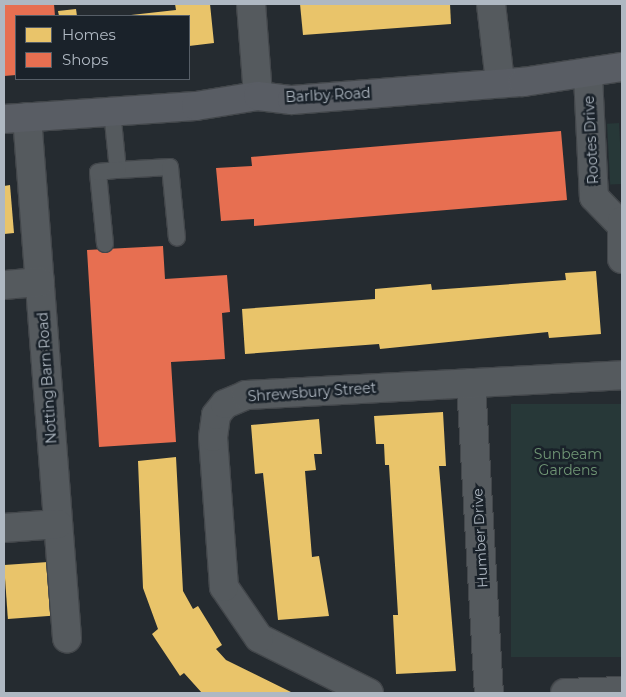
<!DOCTYPE html>
<html>
<head>
<meta charset="utf-8">
<style>
  body { margin:0 }
  #map { position:relative; width:626px; height:697px; overflow:hidden; background:#252b30; font-family:Montserrat,sans-serif }
  div>[style] { position:absolute }
  .green>* { inset:0; background:#273838; transform-origin:0 0 }
  .homes>* { inset:0; background:#e9c46a; transform-origin:0 0 }
  .shops>* { inset:0; background:#e76f51 }
  .roads { filter:drop-shadow(1px 0 #43474b) drop-shadow(-1px 0 #43474b) drop-shadow(0 1px #43474b) drop-shadow(0 -1px #43474b) }
  .lane>* { height:16px; margin:-8px; padding:0 8px; transform-origin:8px; border-radius:8px; background:#555a5e }
  .street>* { height:28px; margin:-14px; padding:0 14px; transform-origin:14px; border-radius:14px; background:#555a5e }
  .secondary>* { height:28px; margin:-14px; padding:0 14px; transform-origin:14px; border-radius:14px; background:#595d64 }
  span { translate:-50% -50%; white-space:nowrap; text-align:center; line-height:1.15; -webkit-text-stroke:5px #1a222a; paint-order:stroke }
  .street-label { font-size:14px; color:#afb8c2 }
  .park-label { font-size:14px; color:#709675 }
  .frame { position:absolute; inset:0; border:5px solid #afb8c2; pointer-events:none }
  .legend { position:absolute; left:15px; top:15px; width:175px; height:65px; box-sizing:border-box; background:#1a222a; border:1px solid #565e67; margin:0; padding:6px 9px; list-style:none; font-size:15px; color:#afb8c2 }
  .legend li { display:flex; align-items:center; gap:10px; height:25px }
  .legend b { width:25px; border:1px solid #565e67 }
</style>
</head>
<body>
<div id="map">
  <div class="green">
    <div style="left:619px;top:123px;width:61px;height:12px;rotate:87deg"></div>
    <div style="left:622px;top:404px;width:253px;height:111px;rotate:90deg"></div>
  </div>
  <div class="homes">
    <div style="clip-path:polygon(175px 4px,210px 4px,214px 43px,189px 46px,189px 16px,122px 16px,176px 10px)"></div>
    <div style="clip-path:polygon(300px 4px,450px 4px,451px 24px,303px 35px)"></div>
    <div style="clip-path:polygon(76px 9px,77px 16px,59px 16px,58px 11px)"></div>
    <div style="clip-path:polygon(10px 185px,14px 233px,4px 234px,4px 186px)"></div>
    <div style="clip-path:polygon(596px 271px,601px 334px,549px 338px,548px 332px,380px 349px,379px 344px,245px 354px,242px 309px,375px 299px,375px 289px,431px 284px,432px 290px,566px 280px,565px 273px)"></div>
    <div style="clip-path:polygon(443px 412px,446px 466px,439px 466px,456px 671px,396px 674px,393px 615px,398px 615px,389px 465px,385px 465px,384px 444px,376px 444px,374px 416px)"></div>
    <div style="clip-path:polygon(319px 419px,322px 454px,314px 454px,316px 470px,305px 471px,312px 557px,319px 556px,329px 616px,278px 620px,263px 473px,255px 474px,251px 425px)"></div>
    <div style="clip-path:polygon(176px 457px,183px 591px,193px 609px,198px 606px,222px 645px,216px 649px,226px 660px,293px 693px,202px 693px,184px 673px,180px 676px,152px 634px,158px 629px,143px 588px,138px 461px)"></div>
    <div style="left:48px;top:562px;width:54px;height:44px;rotate:86deg"></div>
  </div>
  <div class="shops">
    <div style="clip-path:polygon(4px 4px,54px 4px,55px 16px,16px 16px,16px 75px,4px 76px)"></div>
    <div style="clip-path:polygon(561px 131px,567px 200px,254px 226px,254px 219px,221px 221px,216px 168px,252px 166px,251px 157px)"></div>
    <div style="clip-path:polygon(163px 246px,165px 279px,227px 275px,230px 312px,222px 313px,225px 359px,171px 362px,176px 442px,99px 447px,87px 250px)"></div>
  </div>
  <div class="roads">
    <div class="lane">
      <div style="left:112px;top:111px;width:59px;rotate:84.2deg"></div>
      <div style="left:118px;top:170px;width:52px;rotate:-3.3deg"></div>
      <div style="left:170px;top:167px;width:71px;rotate:84.4deg"></div>
      <div style="left:105px;top:244px;width:72px;rotate:-95.6deg"></div>
      <div style="left:98px;top:172px;width:20px;rotate:-6deg"></div>
    </div>
    <div class="street">
      <div style="left:251px;top:4px;width:92px;rotate:85.6deg"></div>
      <div style="left:491px;top:4px;width:79px;rotate:83.4deg"></div>
      <div style="left:588px;top:76px;width:121px;rotate:87.2deg"></div>
      <div style="left:594px;top:197px;width:37px;rotate:46deg"></div>
      <div style="left:27px;top:117px;width:523px;rotate:85.61deg"></div>
      <div style="left:622px;top:221px;width:38px;rotate:90deg"></div>
      <div style="left:4px;top:285px;width:36px;rotate:-5deg"></div>
      <div style="left:471px;top:383px;width:311px;rotate:86.7deg"></div>
      <div style="left:4px;top:528px;width:54px;rotate:-4.2deg"></div>
      <div style="left:369px;top:693px;width:123px;rotate:-153.4deg"></div>
      <div style="left:259px;top:638px;width:62px;rotate:-124.5deg"></div>
      <div style="left:224px;top:587px;width:150px;rotate:-94.2deg"></div>
      <div style="left:213px;top:437px;width:22px;rotate:-82deg"></div>
      <div style="left:216px;top:415px;width:14px;rotate:-51deg"></div>
      <div style="left:225px;top:404px;width:23px;rotate:-23deg"></div>
      <div style="left:246px;top:395px;width:377px;rotate:-3deg"></div>
      <div style="left:565px;top:693px;width:57px;rotate:-2deg"></div>
    </div>
    <div class="secondary">
      <div style="left:4px;top:119px;width:192px;rotate:-3.9deg"></div>
      <div style="left:196px;top:106px;width:63px;rotate:-9.2deg"></div>
      <div style="left:258px;top:96px;width:34px;rotate:7deg"></div>
      <div style="left:292px;top:100px;width:232px;rotate:-4.5deg"></div>
      <div style="left:523px;top:82px;width:100px;rotate:-8.6deg"></div>
    </div>
  </div>
  <div class="street-label">
    <span style="left:328px;top:95px;rotate:-3deg">Barlby Road</span>
    <span style="left:591px;top:140px;rotate:-93deg">Rootes Drive</span>
    <span style="left:47px;top:378px;rotate:-94deg">Notting Barn Road</span>
    <span style="left:312px;top:392px;rotate:-4deg">Shrewsbury Street</span>
    <span style="left:480px;top:538px;rotate:-93deg">Humber Drive</span>
  </div>
  <div class="park-label">
    <span style="left:568px;top:462px">Sunbeam<br>Gardens</span>
  </div>
  <div class="frame"></div>
  <ul class="legend">
  <li><b style="height:14px;background:#e9c46a"></b>Homes</li>
  <li><b style="height:14px;background:#e76f51"></b>Shops</li>
  </ul>
</div>
</body>
</html>
